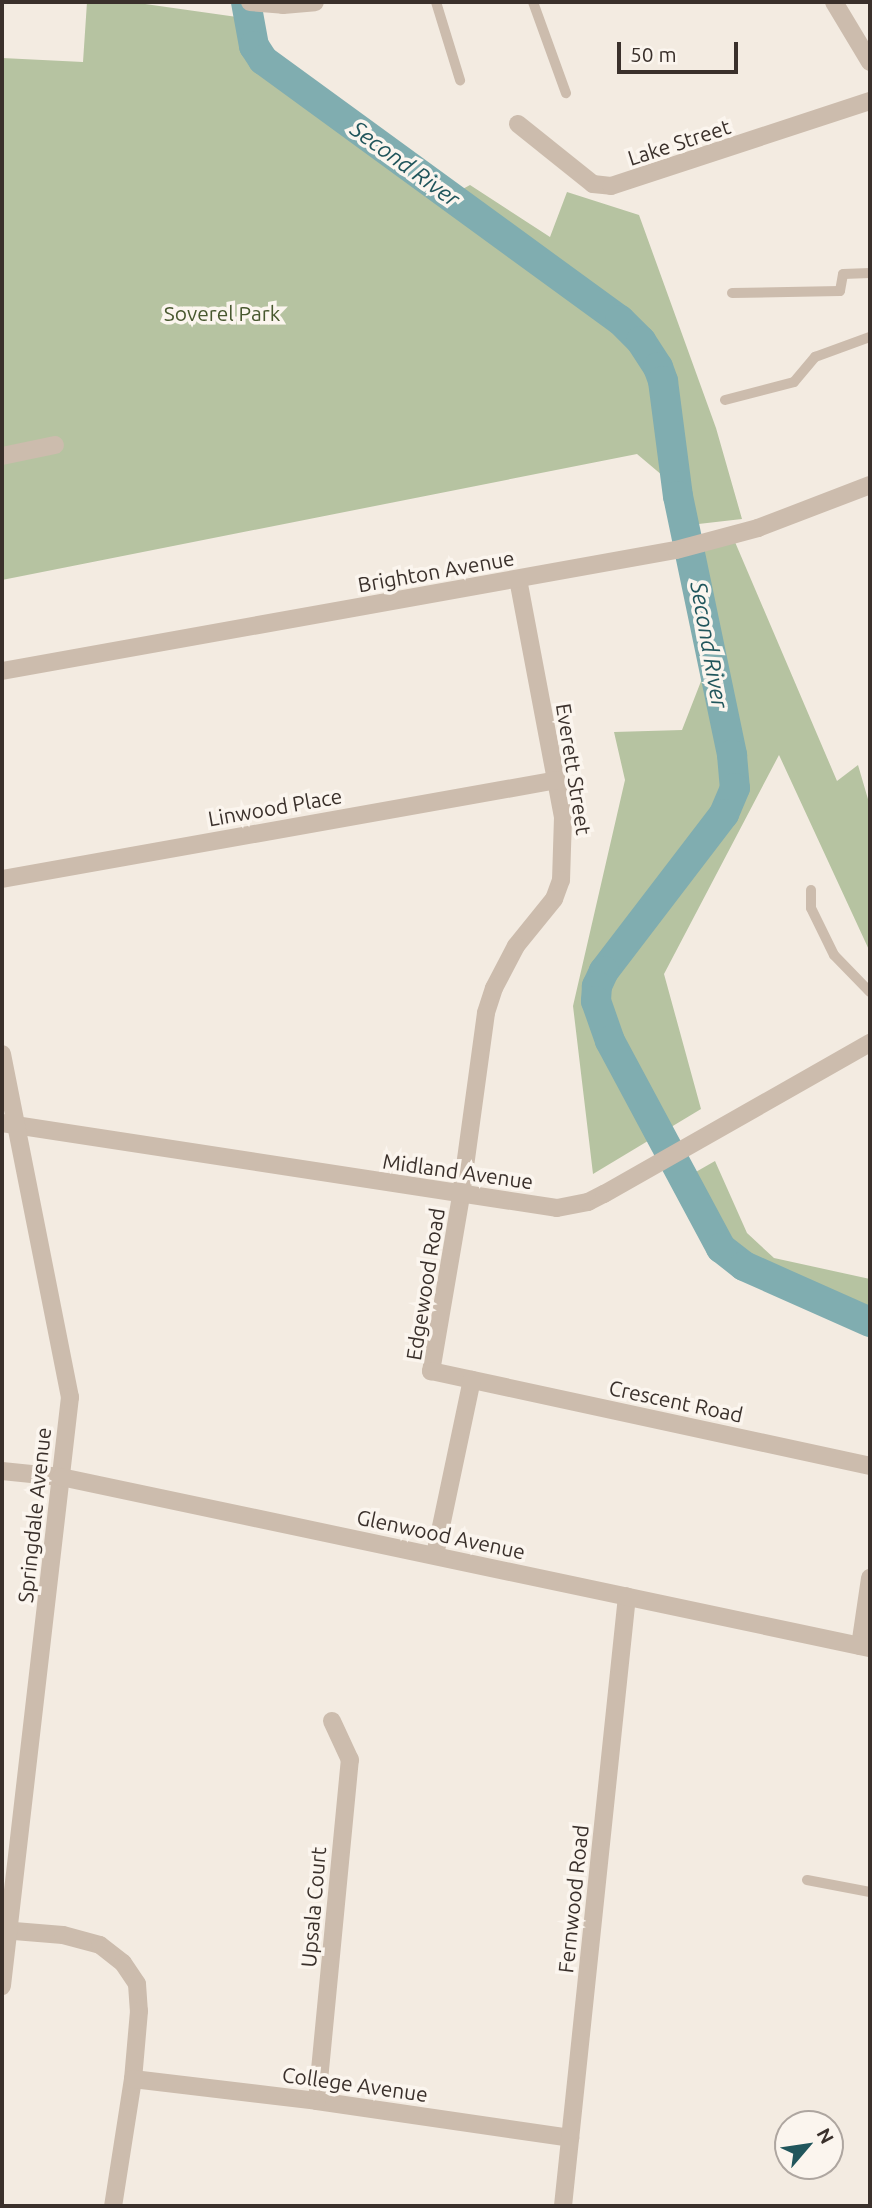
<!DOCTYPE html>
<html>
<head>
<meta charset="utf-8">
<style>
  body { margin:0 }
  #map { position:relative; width:872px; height:2208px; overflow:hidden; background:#f3ebe1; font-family:Ubuntu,sans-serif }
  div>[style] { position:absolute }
  .green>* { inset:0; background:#b6c3a1 }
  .river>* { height:30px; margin:-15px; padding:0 15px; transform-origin:15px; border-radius:15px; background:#80adb0 }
  .service>* { height:10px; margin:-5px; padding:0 5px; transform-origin:5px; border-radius:5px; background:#ccbcad }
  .minor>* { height:18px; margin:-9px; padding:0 9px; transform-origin:9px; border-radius:9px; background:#ccbcad }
  .tertiary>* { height:18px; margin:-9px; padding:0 9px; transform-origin:9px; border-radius:9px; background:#ccbcad }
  span { translate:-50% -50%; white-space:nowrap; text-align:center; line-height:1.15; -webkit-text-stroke:7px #fbf5ee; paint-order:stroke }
  .street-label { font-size:21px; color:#3a302b }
  .park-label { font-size:21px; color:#48582f }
  .water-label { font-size:23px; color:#21565c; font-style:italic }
  .frame { position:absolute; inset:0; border:4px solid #3a302b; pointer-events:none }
  .north { position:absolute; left:774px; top:2110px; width:70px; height:70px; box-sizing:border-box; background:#fbf5ee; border:2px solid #aea6a0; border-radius:50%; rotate:61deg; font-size:19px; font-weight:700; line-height:28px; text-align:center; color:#3a302b }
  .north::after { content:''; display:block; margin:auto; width:24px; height:32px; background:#21565c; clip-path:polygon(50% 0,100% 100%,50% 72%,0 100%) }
  .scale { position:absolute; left:617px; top:42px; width:121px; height:32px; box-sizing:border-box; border:4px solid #3a302b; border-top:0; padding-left:9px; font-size:21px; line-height:24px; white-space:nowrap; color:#3a302b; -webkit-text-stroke:5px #fbf5ee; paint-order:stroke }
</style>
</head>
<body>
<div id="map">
  <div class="green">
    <div style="clip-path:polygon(87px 2px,131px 2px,237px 17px,245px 58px,441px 201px,470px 185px,550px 237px,567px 192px,639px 215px,716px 428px,742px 519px,681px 526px,669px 481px,637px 454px,2px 580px,2px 58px,83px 62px)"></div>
    <div style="clip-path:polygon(735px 542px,837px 781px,858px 765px,870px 806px,870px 952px,779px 755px,664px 974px,701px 1109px,593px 1174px,573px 1006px,625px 780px,614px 732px,682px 730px,705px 671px,681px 554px)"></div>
    <div style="clip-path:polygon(715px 1161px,747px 1233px,774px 1258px,870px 1279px,870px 1332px,738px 1267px,687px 1177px)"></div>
  </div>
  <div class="river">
    <div style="left:246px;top:2px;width:45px;rotate:79.7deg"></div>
    <div style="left:254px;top:46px;width:17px;rotate:57deg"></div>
    <div style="left:263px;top:60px;width:442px;rotate:36.1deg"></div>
    <div style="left:620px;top:320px;width:30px;rotate:45deg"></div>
    <div style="left:641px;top:341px;width:31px;rotate:57deg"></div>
    <div style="left:658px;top:367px;width:15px;rotate:70deg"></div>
    <div style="left:663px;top:381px;width:116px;rotate:82.6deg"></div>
    <div style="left:678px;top:496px;width:265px;rotate:78.2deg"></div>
    <div style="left:732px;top:755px;width:33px;rotate:85deg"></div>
    <div style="left:735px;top:788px;width:28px;rotate:113deg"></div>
    <div style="left:724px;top:814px;width:198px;rotate:127.4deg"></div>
    <div style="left:604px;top:971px;width:17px;rotate:115deg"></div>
    <div style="left:597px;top:986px;width:15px;rotate:94deg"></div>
    <div style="left:596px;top:1001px;width:42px;rotate:70.7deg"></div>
    <div style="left:610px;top:1041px;width:235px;rotate:61.8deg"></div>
    <div style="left:721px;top:1248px;width:29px;rotate:38deg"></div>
    <div style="left:744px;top:1266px;width:138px;rotate:24deg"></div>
  </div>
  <div class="service">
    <div style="left:436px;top:2px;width:82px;rotate:72.9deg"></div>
    <div style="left:533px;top:2px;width:97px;rotate:70.1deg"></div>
    <div style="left:732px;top:293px;width:108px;rotate:-1.1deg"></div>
    <div style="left:840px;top:291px;width:17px;rotate:-80deg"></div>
    <div style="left:843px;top:274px;width:27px;rotate:-2deg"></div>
    <div style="left:725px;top:400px;width:71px;rotate:-14.6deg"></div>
    <div style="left:794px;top:382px;width:33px;rotate:-50deg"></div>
    <div style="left:815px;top:357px;width:59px;rotate:-20deg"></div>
    <div style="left:811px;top:890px;width:18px;rotate:90deg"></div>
    <div style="left:811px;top:908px;width:52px;rotate:63.9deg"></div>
    <div style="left:834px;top:955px;width:52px;rotate:45.8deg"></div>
    <div style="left:807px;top:1880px;width:64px;rotate:10.8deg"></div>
  </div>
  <div class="minor">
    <div style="left:250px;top:2px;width:33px;rotate:5deg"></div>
    <div style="left:283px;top:5px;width:32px;rotate:-5deg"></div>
    <div style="left:518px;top:124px;width:96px;rotate:38.7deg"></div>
    <div style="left:593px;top:184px;width:18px;rotate:6deg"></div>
    <div style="left:611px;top:186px;width:273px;rotate:-18.2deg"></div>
    <div style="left:2px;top:456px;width:54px;rotate:-11.7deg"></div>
    <div style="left:518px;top:579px;width:242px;rotate:79.3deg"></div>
    <div style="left:563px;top:817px;width:63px;rotate:91.8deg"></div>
    <div style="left:561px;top:880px;width:20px;rotate:110deg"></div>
    <div style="left:554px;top:899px;width:60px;rotate:129deg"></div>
    <div style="left:516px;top:946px;width:47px;rotate:117.6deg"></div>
    <div style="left:494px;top:988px;width:26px;rotate:108deg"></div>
    <div style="left:486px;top:1013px;width:185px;rotate:97.8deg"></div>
    <div style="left:461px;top:1196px;width:178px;rotate:99.7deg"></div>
    <div style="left:431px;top:1371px;width:449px;rotate:12.2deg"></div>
    <div style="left:2px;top:671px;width:685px;rotate:-10.18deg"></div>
    <div style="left:676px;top:550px;width:85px;rotate:-15deg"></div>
    <div style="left:758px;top:528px;width:120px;rotate:-21deg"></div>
    <div style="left:2px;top:879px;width:564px;rotate:-10.11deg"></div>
    <div style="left:2px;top:1123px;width:561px;rotate:8.71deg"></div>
    <div style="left:557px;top:1208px;width:32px;rotate:-11deg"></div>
    <div style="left:588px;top:1202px;width:18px;rotate:-27deg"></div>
    <div style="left:604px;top:1194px;width:306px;rotate:-29.6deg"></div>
    <div style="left:435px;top:1555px;width:179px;rotate:-78.1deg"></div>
    <div style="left:860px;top:1646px;width:69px;rotate:-81.6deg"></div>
    <div style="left:2px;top:1930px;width:61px;rotate:4.7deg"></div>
    <div style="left:63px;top:1935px;width:38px;rotate:15deg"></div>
    <div style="left:100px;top:1945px;width:29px;rotate:38deg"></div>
    <div style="left:123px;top:1963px;width:25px;rotate:56deg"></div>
    <div style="left:137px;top:1984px;width:27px;rotate:86deg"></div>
    <div style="left:139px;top:2011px;width:68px;rotate:95deg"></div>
    <div style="left:133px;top:2079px;width:129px;rotate:98.9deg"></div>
    <div style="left:133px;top:2079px;width:185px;rotate:6.8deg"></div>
    <div style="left:317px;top:2101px;width:256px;rotate:8.3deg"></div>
    <div style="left:317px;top:2101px;width:343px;rotate:-84.5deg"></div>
    <div style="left:350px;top:1760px;width:43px;rotate:-114.8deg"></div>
    <div style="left:563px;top:2206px;width:613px;rotate:-84.01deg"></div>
  </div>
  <div class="tertiary">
    <div style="left:834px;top:2px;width:70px;rotate:59deg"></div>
    <div style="left:2px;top:1054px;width:350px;rotate:78.8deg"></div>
    <div style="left:70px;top:1397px;width:593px;rotate:96.59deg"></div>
    <div style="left:2px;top:1471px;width:59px;rotate:5.8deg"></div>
    <div style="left:61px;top:1477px;width:827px;rotate:11.94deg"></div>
  </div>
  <div class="street-label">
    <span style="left:679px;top:142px;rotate:-18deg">Lake Street</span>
    <span style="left:436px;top:571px;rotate:-10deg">Brighton Avenue</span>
    <span style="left:574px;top:769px;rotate:81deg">Everett Street</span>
    <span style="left:275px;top:807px;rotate:-10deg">Linwood Place</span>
    <span style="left:458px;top:1171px;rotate:8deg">Midland Avenue</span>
    <span style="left:425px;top:1284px;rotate:-81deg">Edgewood Road</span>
    <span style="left:676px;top:1401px;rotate:12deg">Crescent Road</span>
    <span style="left:34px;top:1515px;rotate:-84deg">Springdale Avenue</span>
    <span style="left:441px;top:1534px;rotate:12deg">Glenwood Avenue</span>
    <span style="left:573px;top:1899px;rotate:-84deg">Fernwood Road</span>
    <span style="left:313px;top:1907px;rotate:-85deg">Upsala Court</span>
    <span style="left:355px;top:2084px;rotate:8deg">College Avenue</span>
  </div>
  <div class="park-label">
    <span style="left:222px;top:313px">Soverel Park</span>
  </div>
  <div class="water-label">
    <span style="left:405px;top:164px;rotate:36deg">Second River</span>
    <span style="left:709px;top:645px;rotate:80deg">Second River</span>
  </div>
  <div class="frame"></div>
  <div class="north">N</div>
  <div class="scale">50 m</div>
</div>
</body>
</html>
